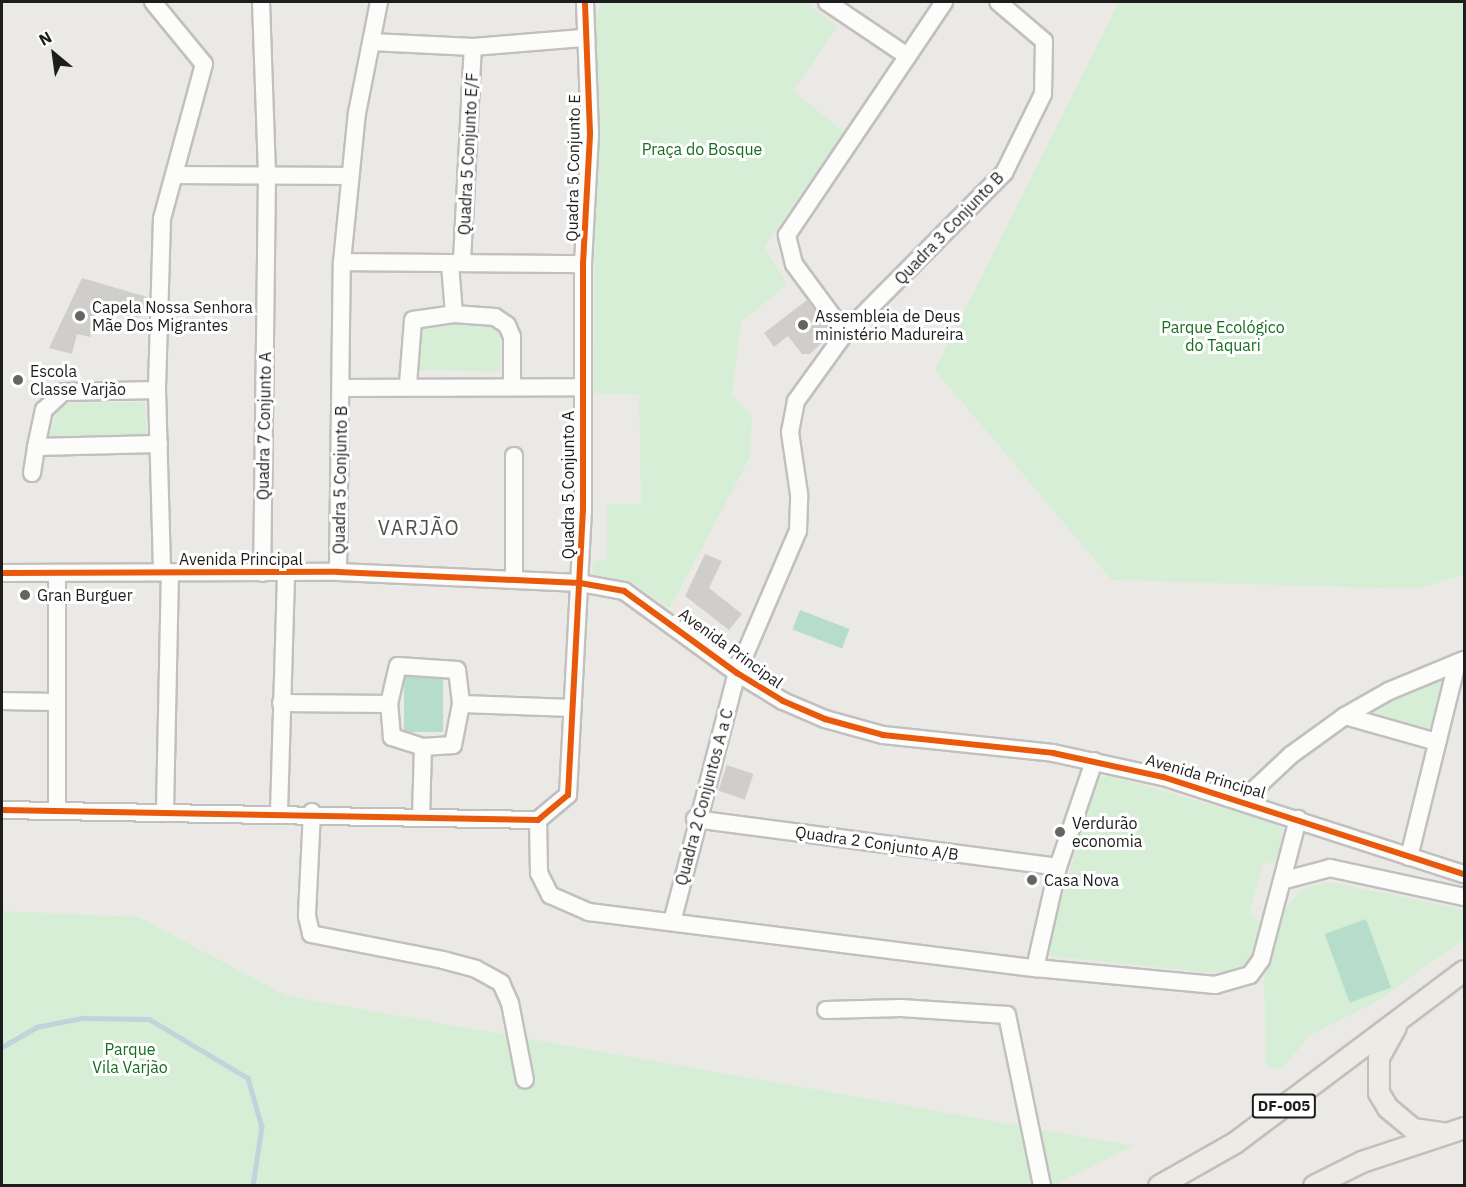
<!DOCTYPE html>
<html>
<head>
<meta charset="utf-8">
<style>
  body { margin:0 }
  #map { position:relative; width:1466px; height:1187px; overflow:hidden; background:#ebe9e6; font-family:"IBM Plex Sans",sans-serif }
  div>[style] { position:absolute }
  .park>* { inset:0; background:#d6eed6; transform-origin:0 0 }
  .pitch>* { inset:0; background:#b6ddcc; transform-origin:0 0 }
  .stream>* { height:4.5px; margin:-2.25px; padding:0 2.25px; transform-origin:2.25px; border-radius:2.25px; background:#bdd5db }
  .building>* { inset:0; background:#d0cecb; transform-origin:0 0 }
  .roads { filter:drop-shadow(2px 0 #c1c0be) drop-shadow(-2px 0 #c1c0be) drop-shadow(0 2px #c1c0be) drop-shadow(0 -2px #c1c0be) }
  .minor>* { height:16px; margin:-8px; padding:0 8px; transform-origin:8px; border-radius:8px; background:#fcfcfb }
  .major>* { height:20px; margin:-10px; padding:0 10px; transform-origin:10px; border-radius:10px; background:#eeebe5 }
  .cycleway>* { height:6px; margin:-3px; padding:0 3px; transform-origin:3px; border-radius:3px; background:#e8590c }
  .dots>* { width:16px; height:16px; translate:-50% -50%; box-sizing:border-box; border:3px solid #fff; border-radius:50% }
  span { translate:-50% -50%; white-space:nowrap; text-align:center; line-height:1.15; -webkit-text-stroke:6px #fff; paint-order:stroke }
  .shield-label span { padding:2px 4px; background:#fff; border:2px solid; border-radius:4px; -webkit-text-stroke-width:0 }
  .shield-label { font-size:15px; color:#1d1d1d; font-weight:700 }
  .park-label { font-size:16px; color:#176e1e }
  .street-label { font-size:16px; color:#1d1d1d }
  .poi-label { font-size:16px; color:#1d1d1d }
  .left { translate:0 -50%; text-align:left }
  .quarter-label { font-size:20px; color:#505050; letter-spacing:1.5px }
  .frame { position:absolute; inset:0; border:3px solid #1d1d1d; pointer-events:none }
  .north { position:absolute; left:24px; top:24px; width:60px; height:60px; -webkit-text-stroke:4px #fff; paint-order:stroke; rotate:331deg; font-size:16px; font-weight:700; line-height:24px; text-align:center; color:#1d1d1d }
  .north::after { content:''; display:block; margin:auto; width:21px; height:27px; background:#1d1d1d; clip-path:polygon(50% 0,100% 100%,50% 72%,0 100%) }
</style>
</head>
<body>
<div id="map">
  <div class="park">
    <div style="clip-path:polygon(602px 2px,804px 2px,837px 26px,793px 91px,844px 132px,764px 246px,787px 285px,741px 322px,732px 395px,752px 416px,750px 457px,670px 608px,632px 583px,592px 577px,593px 562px,607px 559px,607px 504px,641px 504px,639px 395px,594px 393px,596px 16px)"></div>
    <div style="clip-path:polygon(1119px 2px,1464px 2px,1464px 575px,1416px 589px,1112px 580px,935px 370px)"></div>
    <div style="left:416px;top:323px;width:85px;height:47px;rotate:1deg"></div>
    <div style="clip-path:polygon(145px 402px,147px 439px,48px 441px,60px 403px)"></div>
    <div style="clip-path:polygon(1445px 672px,1429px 735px,1357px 715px)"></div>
    <div style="clip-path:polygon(1107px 775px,1277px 824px,1282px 830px,1280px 861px,1263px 864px,1249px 914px,1264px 924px,1251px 957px,1239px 970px,1222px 974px,1049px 956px,1047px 946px,1097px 781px)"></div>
    <div style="clip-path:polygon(1330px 882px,1464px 910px,1464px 939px,1377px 1001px,1309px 1036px,1281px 1070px,1266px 1066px,1264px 978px,1287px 906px,1302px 889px)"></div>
    <div style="clip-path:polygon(2px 911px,138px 917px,287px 996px,1134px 1146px,1052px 1186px,2px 1186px)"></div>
  </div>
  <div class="pitch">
    <div style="left:800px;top:610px;width:53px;height:21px;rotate:21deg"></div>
    <div style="left:404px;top:673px;width:39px;height:59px"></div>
    <div style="left:1366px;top:919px;width:73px;height:44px;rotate:70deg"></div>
  </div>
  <div class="stream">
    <div style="left:2px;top:1047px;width:39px;rotate:-30deg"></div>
    <div style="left:36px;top:1027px;width:47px;rotate:-11.1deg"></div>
    <div style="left:82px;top:1018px;width:67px;rotate:0.9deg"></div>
    <div style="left:149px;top:1019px;width:115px;rotate:30.8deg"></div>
    <div style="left:248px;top:1078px;width:51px;rotate:74.1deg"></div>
    <div style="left:262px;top:1127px;width:60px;rotate:98.7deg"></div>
  </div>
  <div class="building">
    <div style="clip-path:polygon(82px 278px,147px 297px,142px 316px,132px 318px,98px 309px,90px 337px,77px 334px,72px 354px,49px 348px)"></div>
    <div style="clip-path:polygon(807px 300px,832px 333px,810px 354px,802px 354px,788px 336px,774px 347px,764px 333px)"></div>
    <div style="clip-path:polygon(705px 554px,722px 561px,709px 588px,742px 614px,729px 630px,685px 596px)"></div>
    <div style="left:727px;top:765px;width:28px;height:27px;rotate:19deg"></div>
  </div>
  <div class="roads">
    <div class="minor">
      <div style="left:153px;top:2px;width:80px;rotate:50.6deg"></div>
      <div style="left:204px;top:64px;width:161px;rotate:105.2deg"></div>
      <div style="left:162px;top:219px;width:171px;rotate:91.7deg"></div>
      <div style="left:157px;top:390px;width:182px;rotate:88.4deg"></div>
      <div style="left:261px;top:2px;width:173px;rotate:88deg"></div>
      <div style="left:267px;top:175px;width:398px;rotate:90.7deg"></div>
      <div style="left:827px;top:2px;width:97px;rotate:34deg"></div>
      <div style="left:371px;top:42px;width:102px;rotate:2.8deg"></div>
      <div style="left:473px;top:47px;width:110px;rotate:-4.7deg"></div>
      <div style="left:175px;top:175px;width:175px;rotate:0.3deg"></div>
      <div style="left:462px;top:261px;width:214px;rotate:-87.1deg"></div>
      <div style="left:342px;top:262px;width:241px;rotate:0.5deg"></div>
      <div style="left:450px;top:264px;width:50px;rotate:85.4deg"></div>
      <div style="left:845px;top:333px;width:86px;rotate:-126.5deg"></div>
      <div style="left:794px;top:264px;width:30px;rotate:-104deg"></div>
      <div style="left:787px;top:235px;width:281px;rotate:-56deg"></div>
      <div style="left:408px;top:384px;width:64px;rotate:-85.5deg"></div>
      <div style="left:413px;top:320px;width:41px;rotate:-8.3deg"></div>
      <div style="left:454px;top:314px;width:41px;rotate:4.2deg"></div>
      <div style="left:495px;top:317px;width:14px;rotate:34deg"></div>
      <div style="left:507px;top:325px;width:13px;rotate:67deg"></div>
      <div style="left:512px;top:337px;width:48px;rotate:90deg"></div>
      <div style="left:342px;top:388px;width:239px;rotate:-0.2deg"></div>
      <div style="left:36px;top:447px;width:38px;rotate:-78deg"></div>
      <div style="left:44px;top:410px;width:26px;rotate:-43deg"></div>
      <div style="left:63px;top:392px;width:94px;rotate:-1.2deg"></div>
      <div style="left:514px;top:456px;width:123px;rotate:90deg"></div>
      <div style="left:32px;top:473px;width:26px;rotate:-81deg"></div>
      <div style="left:36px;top:447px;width:123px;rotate:-1.4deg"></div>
      <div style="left:338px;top:572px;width:310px;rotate:-89.3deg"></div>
      <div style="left:342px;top:262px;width:150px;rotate:-84.3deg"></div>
      <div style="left:357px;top:113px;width:113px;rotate:-78.8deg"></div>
      <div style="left:2px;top:573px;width:336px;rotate:-0.2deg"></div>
      <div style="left:338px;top:572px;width:242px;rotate:2.6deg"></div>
      <div style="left:580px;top:583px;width:45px;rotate:10.3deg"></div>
      <div style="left:624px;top:591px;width:140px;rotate:36deg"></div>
      <div style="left:737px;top:673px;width:54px;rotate:31.3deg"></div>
      <div style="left:783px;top:701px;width:46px;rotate:23.2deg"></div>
      <div style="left:825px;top:719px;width:60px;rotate:15.4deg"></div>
      <div style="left:883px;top:735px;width:171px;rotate:6deg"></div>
      <div style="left:1053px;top:753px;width:113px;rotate:12.3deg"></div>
      <div style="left:1163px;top:777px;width:316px;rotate:17.9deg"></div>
      <div style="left:57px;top:574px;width:235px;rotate:90deg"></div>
      <div style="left:398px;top:666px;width:59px;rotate:3.9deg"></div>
      <div style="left:457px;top:670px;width:34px;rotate:83deg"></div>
      <div style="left:461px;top:704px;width:42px;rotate:101deg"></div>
      <div style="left:453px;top:745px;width:30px;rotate:176deg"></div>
      <div style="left:423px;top:747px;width:33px;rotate:-162deg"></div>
      <div style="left:392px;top:737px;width:33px;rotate:-95deg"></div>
      <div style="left:389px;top:704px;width:39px;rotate:-77deg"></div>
      <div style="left:2px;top:701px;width:53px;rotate:1.1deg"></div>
      <div style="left:281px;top:703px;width:108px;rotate:0.5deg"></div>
      <div style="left:461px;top:704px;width:111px;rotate:2.1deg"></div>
      <div style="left:1345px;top:716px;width:96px;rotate:15.8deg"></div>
      <div style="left:1243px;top:800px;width:66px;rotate:-43.2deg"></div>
      <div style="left:1291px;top:755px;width:67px;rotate:-35.8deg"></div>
      <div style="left:1345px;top:716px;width:51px;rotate:-29.6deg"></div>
      <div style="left:1389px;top:691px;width:81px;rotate:-22.5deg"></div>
      <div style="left:2px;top:810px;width:536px;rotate:1.07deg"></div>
      <div style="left:538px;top:820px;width:39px;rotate:-40deg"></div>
      <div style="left:568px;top:795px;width:284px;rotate:-87deg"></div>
      <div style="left:583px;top:511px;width:247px;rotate:-90deg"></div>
      <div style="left:583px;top:264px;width:131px;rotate:-86.9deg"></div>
      <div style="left:590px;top:133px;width:131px;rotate:-92.2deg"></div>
      <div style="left:165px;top:810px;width:238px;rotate:-88.8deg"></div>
      <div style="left:279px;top:812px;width:239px;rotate:-88.3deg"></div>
      <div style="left:312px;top:812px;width:104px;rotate:92.8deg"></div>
      <div style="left:307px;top:916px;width:18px;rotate:77deg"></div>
      <div style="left:311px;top:934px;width:135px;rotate:11.1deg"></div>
      <div style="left:443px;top:960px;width:34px;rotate:15deg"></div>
      <div style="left:476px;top:969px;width:29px;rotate:29deg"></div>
      <div style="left:501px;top:983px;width:22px;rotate:66deg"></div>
      <div style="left:510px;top:1003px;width:78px;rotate:79deg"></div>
      <div style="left:421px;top:818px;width:71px;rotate:-88.4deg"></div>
      <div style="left:695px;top:819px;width:366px;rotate:7.5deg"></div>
      <div style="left:538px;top:820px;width:53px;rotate:88.9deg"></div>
      <div style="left:539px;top:873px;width:25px;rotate:63deg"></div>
      <div style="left:550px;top:895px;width:43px;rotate:23.6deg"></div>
      <div style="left:589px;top:912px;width:450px;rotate:7.2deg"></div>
      <div style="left:1035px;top:968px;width:181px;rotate:5.4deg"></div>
      <div style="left:1215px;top:985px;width:36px;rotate:-16deg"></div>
      <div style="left:1250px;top:975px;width:19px;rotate:-54deg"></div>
      <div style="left:1261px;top:960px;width:146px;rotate:-75.3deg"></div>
      <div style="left:1409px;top:857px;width:200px;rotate:-76.1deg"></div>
      <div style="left:1285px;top:880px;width:47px;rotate:-14.9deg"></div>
      <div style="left:1330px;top:868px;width:137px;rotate:12.2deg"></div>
      <div style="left:672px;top:922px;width:257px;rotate:-75.4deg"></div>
      <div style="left:737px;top:673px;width:155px;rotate:-66.8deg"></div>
      <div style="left:798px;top:531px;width:37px;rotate:-88deg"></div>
      <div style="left:799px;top:494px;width:63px;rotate:-98.3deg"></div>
      <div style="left:790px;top:432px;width:32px;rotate:-79deg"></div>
      <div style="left:796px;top:401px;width:84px;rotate:-54.2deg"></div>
      <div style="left:845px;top:333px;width:226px;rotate:-45.2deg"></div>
      <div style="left:1004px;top:173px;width:88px;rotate:-63.7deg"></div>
      <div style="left:1043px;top:94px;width:53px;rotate:-88.9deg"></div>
      <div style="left:1044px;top:41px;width:60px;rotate:-139.7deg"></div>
      <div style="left:1035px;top:968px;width:104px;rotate:-77.2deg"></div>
      <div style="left:1058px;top:867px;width:112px;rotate:-71.2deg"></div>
      <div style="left:826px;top:1010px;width:75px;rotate:-1.5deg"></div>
      <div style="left:901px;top:1008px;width:106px;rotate:3.8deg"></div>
      <div style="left:1007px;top:1015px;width:175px;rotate:78.4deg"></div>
    </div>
    <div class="major">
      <div style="left:1396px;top:1027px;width:35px;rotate:119deg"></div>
      <div style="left:1379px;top:1058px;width:35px;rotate:90deg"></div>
      <div style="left:1379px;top:1093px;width:17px;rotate:59deg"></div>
      <div style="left:1388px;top:1108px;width:33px;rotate:40deg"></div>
      <div style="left:1413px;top:1129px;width:30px;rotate:8deg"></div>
      <div style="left:1159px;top:1186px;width:87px;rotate:-29.5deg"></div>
      <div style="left:1235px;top:1143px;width:286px;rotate:-36.9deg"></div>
      <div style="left:1314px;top:1186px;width:54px;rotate:-26.6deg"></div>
      <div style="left:1362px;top:1162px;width:108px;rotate:-18.4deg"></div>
    </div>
  </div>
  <div class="cycleway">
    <div style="left:2px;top:573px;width:336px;rotate:-0.2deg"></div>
    <div style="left:338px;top:572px;width:242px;rotate:2.6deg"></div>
    <div style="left:580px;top:583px;width:45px;rotate:10.3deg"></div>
    <div style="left:624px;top:591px;width:140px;rotate:36deg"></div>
    <div style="left:737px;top:673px;width:54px;rotate:31.3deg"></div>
    <div style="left:783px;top:701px;width:46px;rotate:23.2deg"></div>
    <div style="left:825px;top:719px;width:60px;rotate:15.4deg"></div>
    <div style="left:883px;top:735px;width:171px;rotate:6deg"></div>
    <div style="left:1053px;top:753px;width:113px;rotate:12.3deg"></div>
    <div style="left:1163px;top:777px;width:316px;rotate:17.9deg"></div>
    <div style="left:2px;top:810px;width:536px;rotate:1.07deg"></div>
    <div style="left:538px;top:820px;width:39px;rotate:-40deg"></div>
    <div style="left:568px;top:795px;width:284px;rotate:-87deg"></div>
    <div style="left:583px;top:511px;width:247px;rotate:-90deg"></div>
    <div style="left:583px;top:264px;width:131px;rotate:-86.9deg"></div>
    <div style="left:590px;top:133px;width:131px;rotate:-92.2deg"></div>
  </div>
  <div class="dots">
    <div style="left:80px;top:316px;background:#656463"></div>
    <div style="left:803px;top:325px;background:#656463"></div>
    <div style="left:18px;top:380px;background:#656463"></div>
    <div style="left:25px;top:595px;background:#656463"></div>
    <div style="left:1060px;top:832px;background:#656463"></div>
    <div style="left:1032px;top:880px;background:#656463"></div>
  </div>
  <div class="shield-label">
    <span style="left:1284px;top:1106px">DF-005</span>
  </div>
  <div class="park-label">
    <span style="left:702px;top:149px">Praça do Bosque</span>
    <span style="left:1223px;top:336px">Parque Ecológico<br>do Taquari</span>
    <span style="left:130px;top:1058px">Parque<br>Vila Varjão</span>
  </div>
  <div class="street-label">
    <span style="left:468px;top:154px;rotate:-87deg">Quadra 5 Conjunto E/F</span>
    <span style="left:573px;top:168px;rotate:-89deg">Quadra 5 Conjunto E</span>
    <span style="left:949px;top:228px;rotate:-46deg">Quadra 3 Conjunto B</span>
    <span style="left:264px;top:426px;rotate:-89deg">Quadra 7 Conjunto A</span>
    <span style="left:340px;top:480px;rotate:-89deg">Quadra 5 Conjunto B</span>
    <span style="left:568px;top:485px;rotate:-90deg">Quadra 5 Conjunto A</span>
    <span style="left:241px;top:559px">Avenida Principal</span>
    <span style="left:731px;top:648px;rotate:36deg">Avenida Principal</span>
    <span style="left:1206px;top:776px;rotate:16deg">Avenida Principal</span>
    <span style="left:704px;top:797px;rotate:-75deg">Quadra 2 Conjuntos A a C</span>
    <span style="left:877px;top:843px;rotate:8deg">Quadra 2 Conjunto A/B</span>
  </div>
  <div class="poi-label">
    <span class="left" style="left:92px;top:316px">Capela Nossa Senhora<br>Mãe Dos Migrantes</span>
    <span class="left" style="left:815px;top:325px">Assembleia de Deus<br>ministério Madureira</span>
    <span class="left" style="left:30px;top:380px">Escola<br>Classe Varjão</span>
    <span class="left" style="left:37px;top:595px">Gran Burguer</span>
    <span class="left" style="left:1072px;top:832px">Verdurão<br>economia</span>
    <span class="left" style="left:1044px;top:880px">Casa Nova</span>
  </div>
  <div class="quarter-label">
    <span style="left:419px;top:527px">VARJÃO</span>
  </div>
  <div class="frame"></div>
  <div class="north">N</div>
</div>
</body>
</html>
